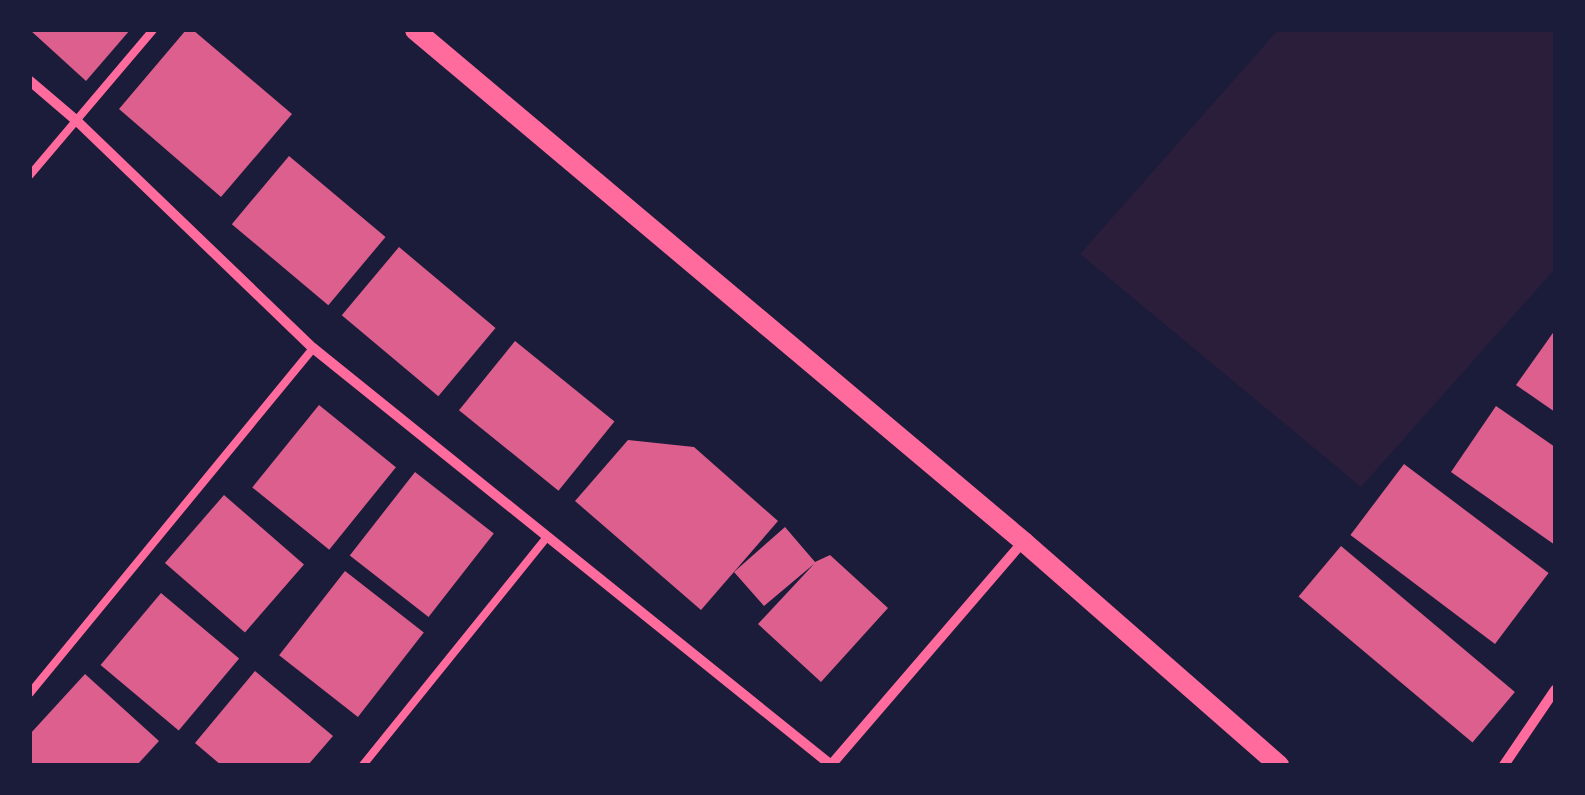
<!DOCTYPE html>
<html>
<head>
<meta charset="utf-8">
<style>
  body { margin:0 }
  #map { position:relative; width:1585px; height:795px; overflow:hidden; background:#1b1b3a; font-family:"Noto Sans",sans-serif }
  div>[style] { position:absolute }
  .green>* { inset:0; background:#2a1e3b }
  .building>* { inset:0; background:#dd5f8e; transform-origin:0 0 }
  .service>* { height:8px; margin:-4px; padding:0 4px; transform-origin:4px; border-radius:4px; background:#ff6b9d }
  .minor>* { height:10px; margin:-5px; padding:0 5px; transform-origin:5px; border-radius:5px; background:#ff6b9d }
  .secondary>* { height:20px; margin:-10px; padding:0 10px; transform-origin:10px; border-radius:10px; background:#ff6b9d }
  span { translate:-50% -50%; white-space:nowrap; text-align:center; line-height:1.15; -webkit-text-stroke:9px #1b1b3a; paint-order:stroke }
  .frame { position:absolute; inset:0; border:32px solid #1b1b3a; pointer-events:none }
</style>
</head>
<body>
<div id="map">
  <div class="green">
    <div style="clip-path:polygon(1278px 30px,1555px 30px,1555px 269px,1361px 487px,1080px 254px)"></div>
  </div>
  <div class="building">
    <div style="clip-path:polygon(30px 30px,130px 30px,86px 81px)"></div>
    <div style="clip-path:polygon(186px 30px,193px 30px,292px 114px,221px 197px,119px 109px)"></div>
    <div style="left:289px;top:156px;width:126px;height:89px;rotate:40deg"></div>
    <div style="left:399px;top:247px;width:126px;height:89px;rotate:40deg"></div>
    <div style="clip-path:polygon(1555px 330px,1555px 412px,1516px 385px)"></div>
    <div style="left:515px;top:341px;width:128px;height:89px;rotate:39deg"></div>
    <div style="left:319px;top:405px;width:99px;height:106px;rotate:39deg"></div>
    <div style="clip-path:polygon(1496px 406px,1555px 447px,1555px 545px,1451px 472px)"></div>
    <div style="clip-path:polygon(628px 440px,694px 447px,778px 521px,701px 610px,575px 501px)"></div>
    <div style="left:1404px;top:464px;width:181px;height:89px;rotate:37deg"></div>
    <div style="left:415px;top:472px;width:100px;height:106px;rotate:38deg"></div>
    <div style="left:224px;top:495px;width:106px;height:90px;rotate:41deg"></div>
    <div style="clip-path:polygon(785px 527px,815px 562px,830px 555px,888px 608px,821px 682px,758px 624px,814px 564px,764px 606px,734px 572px)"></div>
    <div style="left:1341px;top:546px;width:227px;height:66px;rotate:40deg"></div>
    <div style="left:345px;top:571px;width:100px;height:107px;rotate:38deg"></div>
    <div style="left:161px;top:593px;width:102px;height:94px;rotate:40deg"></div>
    <div style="clip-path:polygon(255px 671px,333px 736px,308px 765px,221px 765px,195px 743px)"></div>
    <div style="clip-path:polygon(85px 674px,159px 741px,137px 765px,34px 765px,30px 761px,30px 734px)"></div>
  </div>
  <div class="service">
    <div style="left:30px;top:175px;width:190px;rotate:-49.7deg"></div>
    <div style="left:30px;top:693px;width:446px;rotate:-50.6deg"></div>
    <div style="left:363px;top:765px;width:292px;rotate:-51.1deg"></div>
  </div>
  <div class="minor">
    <div style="left:30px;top:81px;width:63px;rotate:40.5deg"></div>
    <div style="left:78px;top:122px;width:326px;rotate:43.9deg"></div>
    <div style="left:313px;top:348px;width:665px;rotate:38.83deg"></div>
    <div style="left:831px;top:765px;width:294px;rotate:-49.3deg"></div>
    <div style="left:1504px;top:765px;width:91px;rotate:-55.8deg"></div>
  </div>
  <div class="secondary">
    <div style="left:415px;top:30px;width:796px;rotate:40.05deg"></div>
    <div style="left:1024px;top:542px;width:339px;rotate:41.2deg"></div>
  </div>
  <div class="frame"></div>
</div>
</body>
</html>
